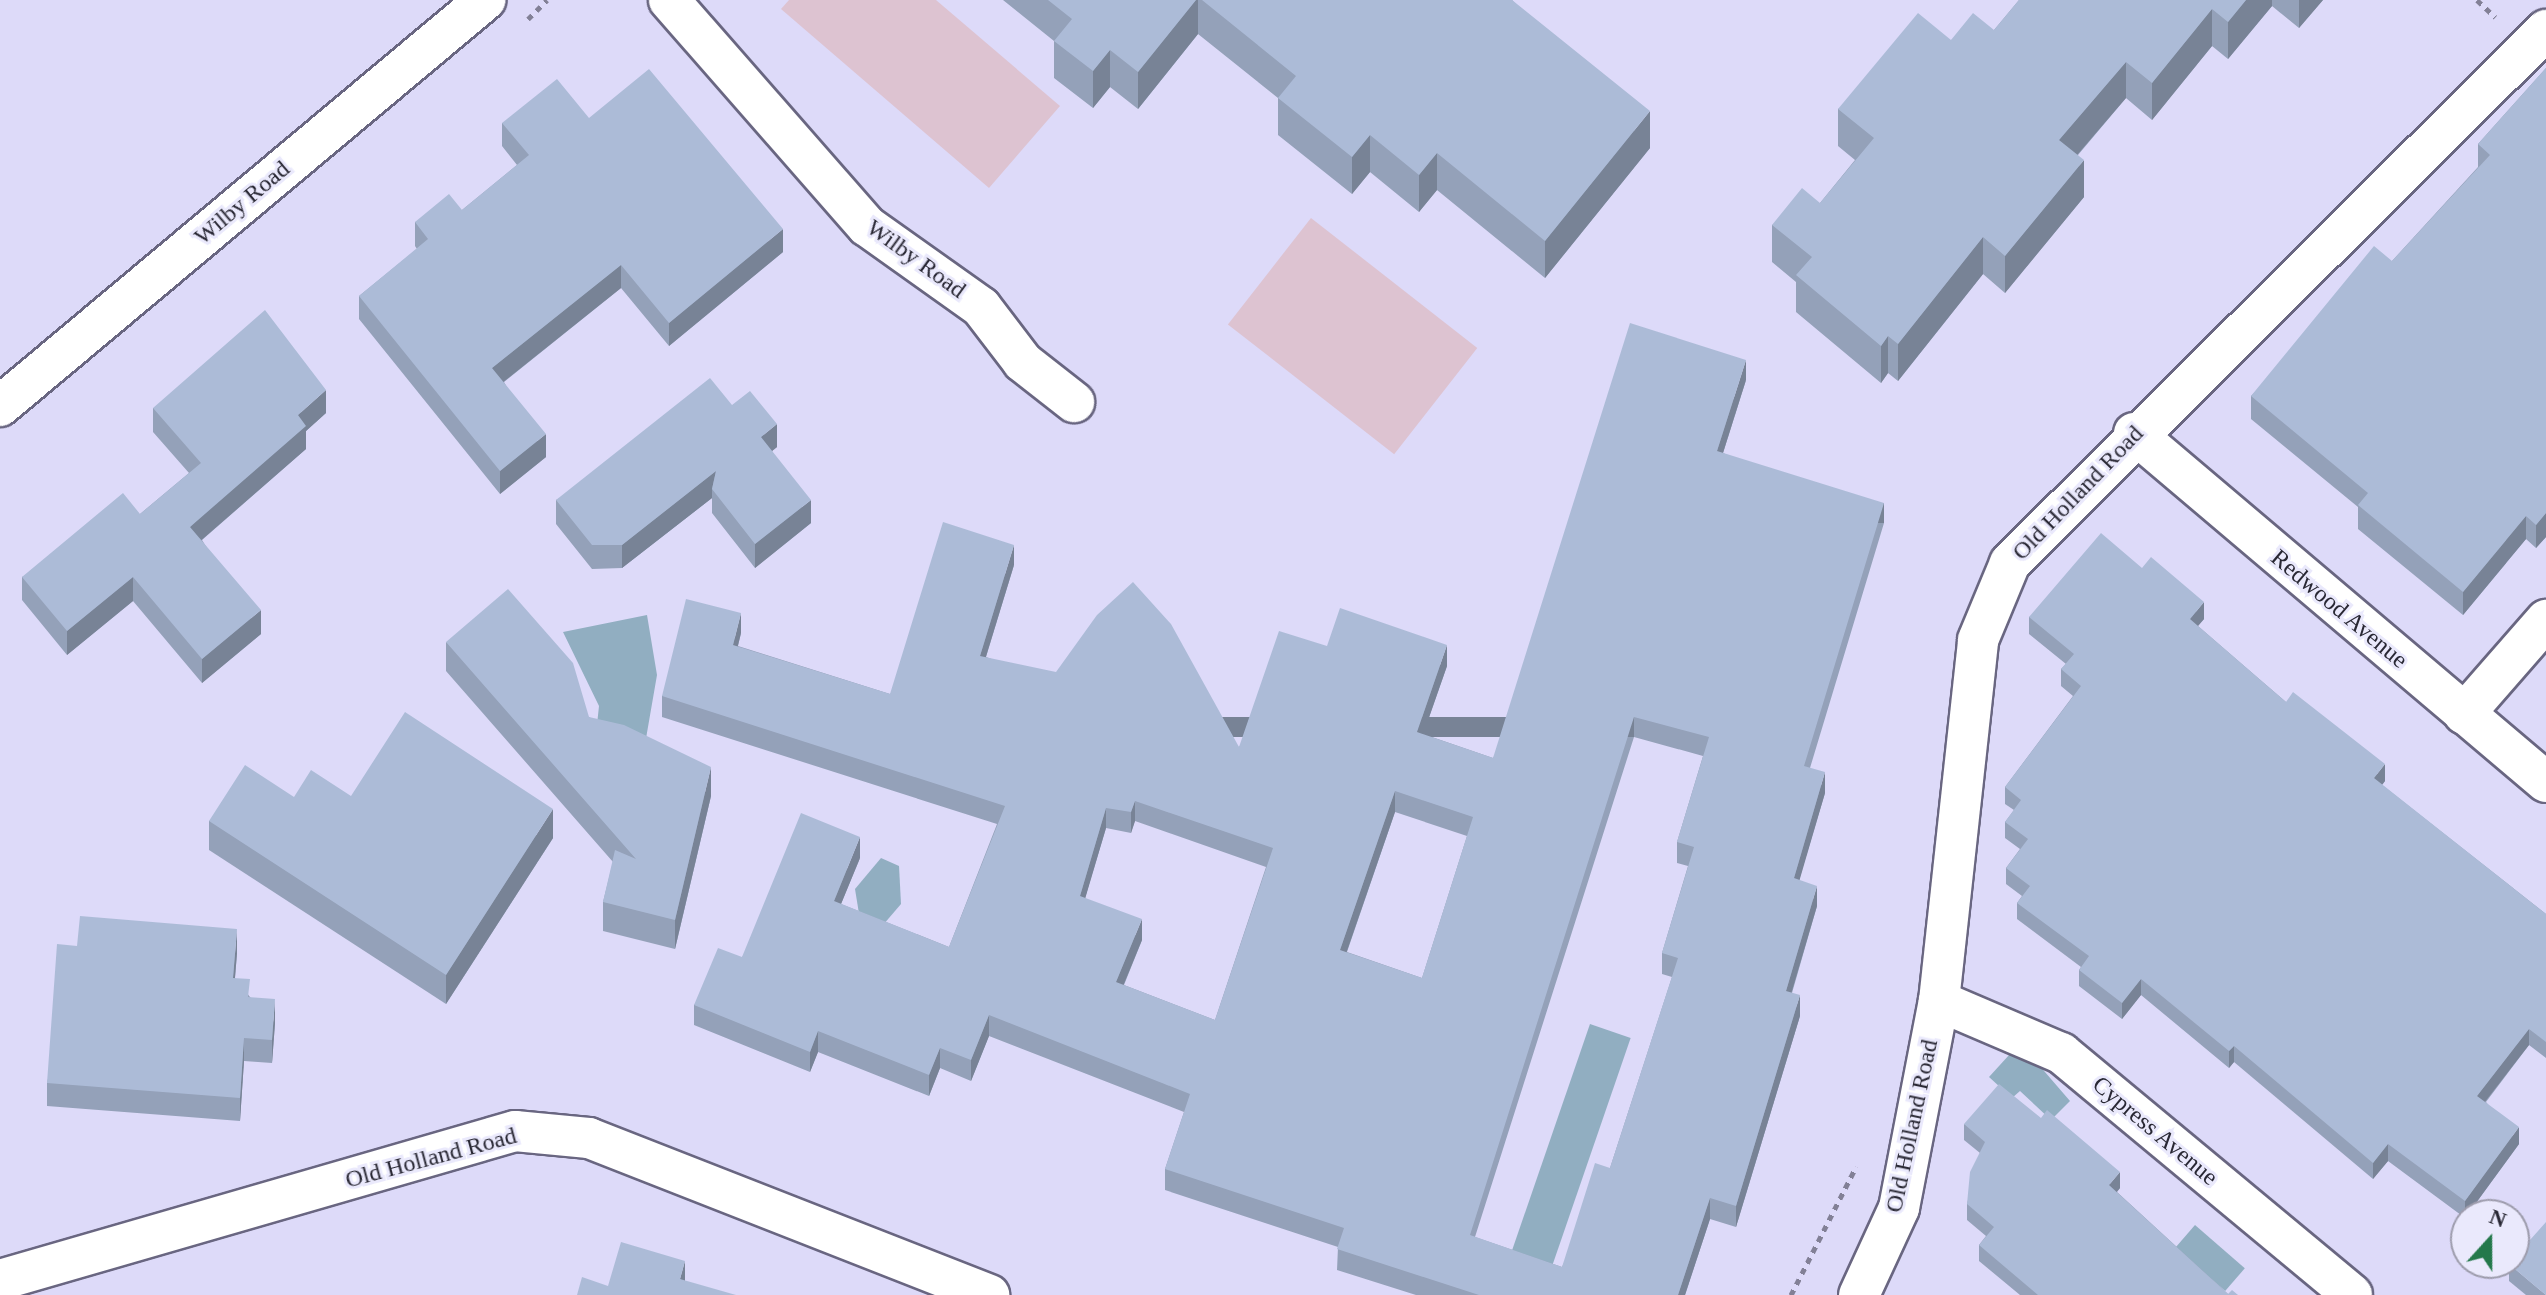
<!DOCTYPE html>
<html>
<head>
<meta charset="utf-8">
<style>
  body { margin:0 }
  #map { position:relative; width:2546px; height:1295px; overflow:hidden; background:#dddaf9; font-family:"Times New Roman",serif }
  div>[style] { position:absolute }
  .green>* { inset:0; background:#ddc3d1; transform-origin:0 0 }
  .water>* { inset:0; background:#91aec1; transform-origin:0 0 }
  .path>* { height:5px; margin-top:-2.5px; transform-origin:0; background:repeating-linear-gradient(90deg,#828096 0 6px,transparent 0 12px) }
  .roads { filter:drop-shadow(2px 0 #696681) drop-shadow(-2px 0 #696681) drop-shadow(0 2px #696681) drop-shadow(0 -2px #696681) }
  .minor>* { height:40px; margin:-20px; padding:0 20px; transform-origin:20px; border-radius:20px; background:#fff }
  .wall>* { inset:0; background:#94a1b9 }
  .shaded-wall>* { inset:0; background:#788396; transform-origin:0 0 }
  .building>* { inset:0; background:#acbbd7 }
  span { translate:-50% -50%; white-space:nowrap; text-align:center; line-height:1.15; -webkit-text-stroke:6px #eae9fc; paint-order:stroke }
  .street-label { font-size:24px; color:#292834 }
  .north { position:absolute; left:2450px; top:1199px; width:80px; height:80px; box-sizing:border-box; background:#eae9fc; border:2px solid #9d9cac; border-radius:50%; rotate:21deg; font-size:22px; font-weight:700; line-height:32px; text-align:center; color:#292834 }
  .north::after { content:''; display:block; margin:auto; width:28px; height:36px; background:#24784b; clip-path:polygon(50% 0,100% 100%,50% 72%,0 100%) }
</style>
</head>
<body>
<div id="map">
  <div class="green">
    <div style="clip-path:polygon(789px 0,936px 0,1060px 106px,989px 188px,781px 9px)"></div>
    <div style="left:1311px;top:218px;width:211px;height:135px;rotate:38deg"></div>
  </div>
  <div class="water">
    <div style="clip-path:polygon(647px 615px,657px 675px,644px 750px,595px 743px,599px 706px,563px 632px)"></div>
    <div style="clip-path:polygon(881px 858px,899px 866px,901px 904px,877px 932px,861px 926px,855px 889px)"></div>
    <div style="left:1590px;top:1024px;width:43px;height:253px;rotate:19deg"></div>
    <div style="clip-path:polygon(2020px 1043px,2070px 1101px,2051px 1120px,2020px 1091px,2012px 1098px,1989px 1077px)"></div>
    <div style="left:2195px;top:1225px;width:66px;height:30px;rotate:41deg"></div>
  </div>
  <div class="path">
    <div style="left:2477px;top:0;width:25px;rotate:43deg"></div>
    <div style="left:528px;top:19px;width:27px;rotate:-45deg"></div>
    <div style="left:1791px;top:1295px;width:144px;rotate:-63.1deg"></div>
  </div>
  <div class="roads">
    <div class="minor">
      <div style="left:669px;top:0;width:300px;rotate:48.8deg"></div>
      <div style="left:867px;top:226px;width:140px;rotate:35.4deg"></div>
      <div style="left:981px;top:307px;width:69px;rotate:52.6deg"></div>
      <div style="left:1023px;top:362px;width:65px;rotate:38.1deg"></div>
      <div style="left:0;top:406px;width:633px;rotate:-39.93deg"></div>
      <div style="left:2134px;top:433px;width:540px;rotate:40.27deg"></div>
      <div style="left:2464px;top:714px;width:125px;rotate:-48.9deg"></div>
      <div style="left:1939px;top:1001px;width:133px;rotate:23.1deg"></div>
      <div style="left:2061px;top:1053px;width:378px;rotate:39.7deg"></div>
      <div style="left:0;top:1280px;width:536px;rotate:-16.14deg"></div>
      <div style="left:515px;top:1131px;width:74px;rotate:5.4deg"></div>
      <div style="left:589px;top:1138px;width:430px;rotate:21.4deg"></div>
      <div style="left:1859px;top:1295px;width:96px;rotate:-65.3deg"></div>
      <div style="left:1899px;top:1208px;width:211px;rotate:-79.1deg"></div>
      <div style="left:1939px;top:1001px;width:363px;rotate:-83.8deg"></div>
      <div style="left:1978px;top:640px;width:83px;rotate:-67.4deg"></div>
      <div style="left:2010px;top:563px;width:756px;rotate:-44.84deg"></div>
    </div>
  </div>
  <div class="wall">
    <div style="clip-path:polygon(1003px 0,1512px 0,1650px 148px,1545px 278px,1437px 190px,1419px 212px,1370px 172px,1352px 194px,1278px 135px,1278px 98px,1198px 34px,1138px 109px,1110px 87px,1093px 108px,1054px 78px,1054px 41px)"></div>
    <div style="clip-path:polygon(2019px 0,2323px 0,2299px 28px,2272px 6px,2228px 59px,2212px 46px,2152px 120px,2126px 98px,2078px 155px,2084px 197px,2005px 293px,1983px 274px,1898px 381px,1888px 373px,1881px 383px,1796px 312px,1796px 282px,1772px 262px,1772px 225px,1820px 203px,1855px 160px,1838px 146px,1838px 109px,1951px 40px,1994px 30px)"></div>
    <div style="clip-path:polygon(2546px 68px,2546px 537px,2536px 548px,2526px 539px,2463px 615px,2358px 529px,2358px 507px,2251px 419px,2251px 396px,2392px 261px,2478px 167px,2478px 144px)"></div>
    <div style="clip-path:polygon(589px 118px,783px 252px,669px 346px,621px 288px,504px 382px,546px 457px,500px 494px,359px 319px,359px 296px,417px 249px,415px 246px,415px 222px,462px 210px,517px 165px,502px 146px,502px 123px)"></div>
    <div style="clip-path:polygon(evenodd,1746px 380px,1723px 453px,1884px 523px,1810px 768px,1825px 793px,1799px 880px,1817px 906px,1792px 993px,1800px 1016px,1736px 1227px,1710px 1219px,1685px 1295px,1416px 1295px,1337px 1270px,1338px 1247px,1165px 1190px,1165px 1169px,1184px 1112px,989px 1036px,971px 1081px,940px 1068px,929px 1096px,818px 1052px,810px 1072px,694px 1025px,694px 1005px,742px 957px,860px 858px,841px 904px,949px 947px,997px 824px,662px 717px,662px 696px,741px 633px,738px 646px,890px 694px,1014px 565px,986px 657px,1239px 747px,1327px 646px,1447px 666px,1423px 734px,1493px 758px,1746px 380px,1634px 737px,1703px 756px,1677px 842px,1677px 863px,1688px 866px,1662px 953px,1662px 974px,1672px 977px,1610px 1168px,1562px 1267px,1475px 1237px,1634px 737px,1746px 380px,1395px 812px,1467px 836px,1422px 978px,1347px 952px,1395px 812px,1746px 380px,1135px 821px,1266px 867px,1215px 1020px,1124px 985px,1142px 940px,1085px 898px,1106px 828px,1131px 833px,1135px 821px)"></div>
    <div style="clip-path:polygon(732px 405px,777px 447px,772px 451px,811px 523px,755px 568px,712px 513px,712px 498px,622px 568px,592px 569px,556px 524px,556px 500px)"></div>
    <div style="clip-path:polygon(153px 408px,326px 413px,306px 431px,306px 449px,202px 540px,261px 634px,202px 683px,133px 601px,67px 655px,22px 600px,22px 577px,140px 514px,189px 473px,153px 432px)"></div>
    <div style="clip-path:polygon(2142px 568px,2204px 619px,2198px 626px,2286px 702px,2385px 781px,2382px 785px,2546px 914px,2546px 1058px,2529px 1045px,2486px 1102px,2519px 1144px,2465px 1218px,2388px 1161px,2373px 1179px,2234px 1062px,2229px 1068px,2141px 995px,2122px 1019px,2079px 986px,2079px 970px,2081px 967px,2017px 919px,2017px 903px,2022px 896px,2006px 884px,2006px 868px,2020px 849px,2005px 838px,2005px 822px,2014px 810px,2005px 804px,2005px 787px,2073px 696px,2061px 686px,2061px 669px,2066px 664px,2029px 634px,2029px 617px)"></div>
    <div style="clip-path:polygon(446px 642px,589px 717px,711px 796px,675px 949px,603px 931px,603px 902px,613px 862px,446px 671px)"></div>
    <div style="clip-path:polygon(294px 797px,553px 838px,446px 1004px,209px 850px,209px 821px)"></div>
    <div style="clip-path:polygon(77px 946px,237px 953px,235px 978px,250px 997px,275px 1023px,272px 1063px,244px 1061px,240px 1121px,47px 1106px,47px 1083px)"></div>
    <div style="clip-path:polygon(1964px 1124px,2120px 1188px,2117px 1192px,2228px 1294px,2238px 1295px,2020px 1295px,1979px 1261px,1979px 1245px,1986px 1236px,1967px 1220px,1967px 1204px,1980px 1153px,1964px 1140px)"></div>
    <div style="clip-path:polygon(2509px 1264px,2546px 1295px,2526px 1295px,2509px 1281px)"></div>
  </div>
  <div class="shaded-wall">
    <div style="clip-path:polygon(1196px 0,1198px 0,1198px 34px,1138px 109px,1138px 72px)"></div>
    <div style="clip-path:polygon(2246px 0,2272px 0,2272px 6px,2228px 59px,2228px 22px)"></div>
    <div style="clip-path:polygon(2299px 0,2323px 0,2299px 28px)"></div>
    <div style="clip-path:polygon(2212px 9px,2212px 46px,2152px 120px,2152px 83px)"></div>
    <div style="clip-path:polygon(1110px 50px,1110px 87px,1093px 108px,1093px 71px)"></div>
    <div style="clip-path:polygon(2126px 62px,2126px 98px,2059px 176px,2059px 140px)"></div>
    <div style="clip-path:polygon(1650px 111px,1650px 148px,1545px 278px,1545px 241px)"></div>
    <div style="clip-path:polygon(1370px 135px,1370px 172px,1352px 194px,1352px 157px)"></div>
    <div style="clip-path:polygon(1437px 153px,1437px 190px,1419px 212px,1419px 175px)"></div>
    <div style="clip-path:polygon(2084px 160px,2084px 197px,2005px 293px,2005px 256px)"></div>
    <div style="clip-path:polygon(783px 229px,783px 252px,669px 346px,669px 323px)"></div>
    <div style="clip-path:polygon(1983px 237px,1983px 274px,1898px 381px,1898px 344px)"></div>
    <div style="clip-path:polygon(621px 265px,621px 288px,492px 391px,492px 368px)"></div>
    <div style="clip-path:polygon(1888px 336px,1888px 373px,1881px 383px,1881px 346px)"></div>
    <div style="clip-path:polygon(1746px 360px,1746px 380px,1717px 472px,1717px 451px)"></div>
    <div style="clip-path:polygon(326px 390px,326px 413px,306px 431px,306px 449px,190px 550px,190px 527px,298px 415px)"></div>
    <div style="clip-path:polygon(777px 424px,777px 447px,761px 460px,761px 437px)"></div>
    <div style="clip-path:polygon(546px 434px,546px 457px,500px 494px,500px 471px)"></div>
    <div style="clip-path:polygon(716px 471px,712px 489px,712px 498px,622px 568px,622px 545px)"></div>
    <div style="clip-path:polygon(811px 500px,811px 523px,755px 568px,755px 544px)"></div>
    <div style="left:1884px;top:503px;width:20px;height:275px;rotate:90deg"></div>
    <div style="clip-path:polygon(2546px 513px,2546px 537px,2536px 548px,2536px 525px)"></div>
    <div style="clip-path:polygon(2526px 516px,2526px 539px,2463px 615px,2463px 592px)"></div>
    <div style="clip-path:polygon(1014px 545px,1014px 565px,980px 676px,980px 656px)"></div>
    <div style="clip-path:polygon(133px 577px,133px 601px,67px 655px,67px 631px)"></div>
    <div style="clip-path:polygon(2204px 602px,2204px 619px,2190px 635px,2190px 619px)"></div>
    <div style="clip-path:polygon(261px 610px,261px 634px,202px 683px,202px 659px)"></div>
    <div style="clip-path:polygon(741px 613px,741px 633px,733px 665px,733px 645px)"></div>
    <div style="clip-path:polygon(1447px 645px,1447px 666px,1417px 752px,1417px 732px)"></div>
    <div style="left:1634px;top:717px;width:20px;height:543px;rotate:90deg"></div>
    <div style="clip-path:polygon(2385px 764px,2385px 781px,2374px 795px,2374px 778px)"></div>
    <div style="clip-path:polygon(711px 767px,711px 796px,675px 949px,675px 920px)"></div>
    <div style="clip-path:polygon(1825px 772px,1825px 793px,1794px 899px,1794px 878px)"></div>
    <div style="clip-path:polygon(1395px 791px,1395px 812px,1340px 971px,1340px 950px)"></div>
    <div style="clip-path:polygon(1135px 801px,1135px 821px,1131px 833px,1131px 812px)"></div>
    <div style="clip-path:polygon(1106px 808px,1106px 828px,1080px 916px,1080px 896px)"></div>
    <div style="clip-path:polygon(553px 809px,553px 838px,446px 1004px,446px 975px)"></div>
    <div style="clip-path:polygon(860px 837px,860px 858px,834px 921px,834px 901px)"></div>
    <div style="clip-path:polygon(1817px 886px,1817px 906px,1786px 1011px,1786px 991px)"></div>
    <div style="clip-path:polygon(1142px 919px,1142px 940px,1116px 1003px,1116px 982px)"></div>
    <div style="clip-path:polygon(237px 929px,237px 953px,233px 1001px,233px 978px)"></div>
    <div style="clip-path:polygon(2141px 979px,2141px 995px,2122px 1019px,2122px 1003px)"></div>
    <div style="clip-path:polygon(1800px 995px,1800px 1016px,1736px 1227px,1736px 1206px)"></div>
    <div style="clip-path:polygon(275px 999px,275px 1023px,272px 1063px,272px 1040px)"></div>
    <div style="clip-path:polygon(989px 1015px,989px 1036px,971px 1081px,971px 1060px)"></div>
    <div style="clip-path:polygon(2529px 1029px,2529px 1045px,2477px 1112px,2477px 1096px)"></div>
    <div style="clip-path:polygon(818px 1031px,818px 1052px,810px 1072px,810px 1052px)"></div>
    <div style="clip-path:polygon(244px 1038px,244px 1061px,240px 1121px,240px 1098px)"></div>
    <div style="clip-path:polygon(2234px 1046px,2234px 1062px,2229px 1068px,2229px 1051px)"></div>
    <div style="clip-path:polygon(940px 1048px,940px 1068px,929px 1096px,929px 1075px)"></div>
    <div style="clip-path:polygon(2519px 1127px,2519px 1144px,2465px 1218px,2465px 1201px)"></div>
    <div style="clip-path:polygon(2388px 1144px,2388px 1161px,2373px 1179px,2373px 1163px)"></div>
    <div style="clip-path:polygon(2120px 1172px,2120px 1188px,2109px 1201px,2109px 1185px)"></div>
    <div style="clip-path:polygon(1710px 1198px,1710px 1219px,1685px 1295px,1678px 1295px)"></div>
    <div style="clip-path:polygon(685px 1261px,685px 1289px,680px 1279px)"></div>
  </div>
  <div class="building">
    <div style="clip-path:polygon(1048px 0,1196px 0,1138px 72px,1110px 50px,1093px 71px,1054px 41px,1072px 19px)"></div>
    <div style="clip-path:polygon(1202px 0,1512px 0,1650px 111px,1545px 241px,1437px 153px,1419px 175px,1370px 135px,1352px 157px,1278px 98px,1296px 76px)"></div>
    <div style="clip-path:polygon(2019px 0,2246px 0,2228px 22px,2212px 9px,2152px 83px,2126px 62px,2059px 140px,2084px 160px,2005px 256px,1983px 237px,1898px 344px,1888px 336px,1881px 346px,1796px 275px,1812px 257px,1772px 225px,1802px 188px,1820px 203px,1874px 138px,1838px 109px,1918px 13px,1951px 40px,1973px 13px,1994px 30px)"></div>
    <div style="clip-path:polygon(2546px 68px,2546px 513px,2536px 525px,2526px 516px,2463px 592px,2358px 505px,2368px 493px,2251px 396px,2374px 246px,2392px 261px,2490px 155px,2478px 144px)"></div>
    <div style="clip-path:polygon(649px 69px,783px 229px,669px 323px,621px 265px,492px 368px,546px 434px,500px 471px,359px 296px,428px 239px,415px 222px,449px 194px,462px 210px,529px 155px,502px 123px,557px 79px,589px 118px)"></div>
    <div style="clip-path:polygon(265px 310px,326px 390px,298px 415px,306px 426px,190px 527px,261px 610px,202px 659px,133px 577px,67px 631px,22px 577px,123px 493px,140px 514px,201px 463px,153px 408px)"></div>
    <div style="clip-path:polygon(evenodd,1630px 323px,1746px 360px,1717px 451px,1884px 503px,1804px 766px,1825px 772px,1794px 878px,1817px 886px,1786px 991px,1800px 995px,1736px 1206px,1710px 1198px,1678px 1295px,1479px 1295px,1337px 1249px,1344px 1228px,1165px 1169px,1190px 1094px,989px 1015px,971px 1060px,940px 1048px,929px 1075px,818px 1031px,810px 1052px,694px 1005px,718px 948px,742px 957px,801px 813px,860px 837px,834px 901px,949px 947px,1005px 806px,662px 696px,686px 599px,741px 613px,733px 645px,890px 694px,943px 522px,1014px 545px,980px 656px,1056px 672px,1097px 615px,1133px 582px,1171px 624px,1239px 747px,1279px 631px,1327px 646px,1340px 608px,1447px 645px,1417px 732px,1493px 758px,1630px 323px,1634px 717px,1709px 737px,1677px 842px,1694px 847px,1662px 953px,1678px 958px,1610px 1168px,1595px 1163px,1562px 1267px,1470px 1235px,1634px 717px,1630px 323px,1395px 791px,1473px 817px,1422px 978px,1340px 950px,1395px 791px,1630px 323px,1135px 801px,1273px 848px,1215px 1020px,1116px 982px,1142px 919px,1080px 896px,1106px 808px,1131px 812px,1135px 801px)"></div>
    <div style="clip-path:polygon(710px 378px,732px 405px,750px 391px,777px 424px,761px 437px,811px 500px,755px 544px,712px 489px,716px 471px,622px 545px,592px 545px,556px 500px)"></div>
    <div style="clip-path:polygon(2101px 533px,2142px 568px,2151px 557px,2204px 602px,2190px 619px,2286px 702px,2293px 692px,2385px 764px,2374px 778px,2546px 914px,2546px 1042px,2529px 1029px,2477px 1096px,2519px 1127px,2465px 1201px,2388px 1144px,2373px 1163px,2234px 1046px,2229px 1051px,2141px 979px,2122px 1003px,2079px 970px,2089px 956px,2017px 903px,2030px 886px,2006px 868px,2028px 839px,2005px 822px,2021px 800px,2005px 787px,2081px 686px,2061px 669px,2074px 654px,2029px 617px)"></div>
    <div style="clip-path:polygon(508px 589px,573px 663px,589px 717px,624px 725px,711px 767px,675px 920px,603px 902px,615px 850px,636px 859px,446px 642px)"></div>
    <div style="clip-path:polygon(405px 712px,553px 809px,446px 975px,209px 821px,245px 765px,294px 797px,311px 770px,351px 796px)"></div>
    <div style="clip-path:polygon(80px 916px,237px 929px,233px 978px,250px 979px,248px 997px,275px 999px,272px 1040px,244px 1038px,240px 1098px,47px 1083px,57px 944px,77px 946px)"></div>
    <div style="clip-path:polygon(1999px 1084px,2041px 1118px,2047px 1110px,2120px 1172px,2109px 1185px,2228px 1294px,2232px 1290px,2238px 1295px,2038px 1295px,1979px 1245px,1994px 1227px,1967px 1204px,1970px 1172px,1985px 1142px,1964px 1124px)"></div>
    <div style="clip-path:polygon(2546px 1222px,2546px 1295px,2509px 1264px,2514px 1263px,2514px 1258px)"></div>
    <div style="clip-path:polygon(621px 1242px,685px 1261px,680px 1279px,736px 1295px,577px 1295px,582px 1277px,608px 1286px)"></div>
  </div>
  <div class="street-label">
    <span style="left:242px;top:203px;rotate:-40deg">Wilby Road</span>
    <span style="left:916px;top:259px;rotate:36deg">Wilby Road</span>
    <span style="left:2078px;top:493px;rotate:-46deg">Old Holland Road</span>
    <span style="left:2339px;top:609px;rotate:40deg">Redwood Avenue</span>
    <span style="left:1912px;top:1126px;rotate:-78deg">Old Holland Road</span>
    <span style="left:2155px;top:1131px;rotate:40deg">Cypress Avenue</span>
    <span style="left:431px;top:1158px;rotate:-15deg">Old Holland Road</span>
  </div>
  <div class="north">N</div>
</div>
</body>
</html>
